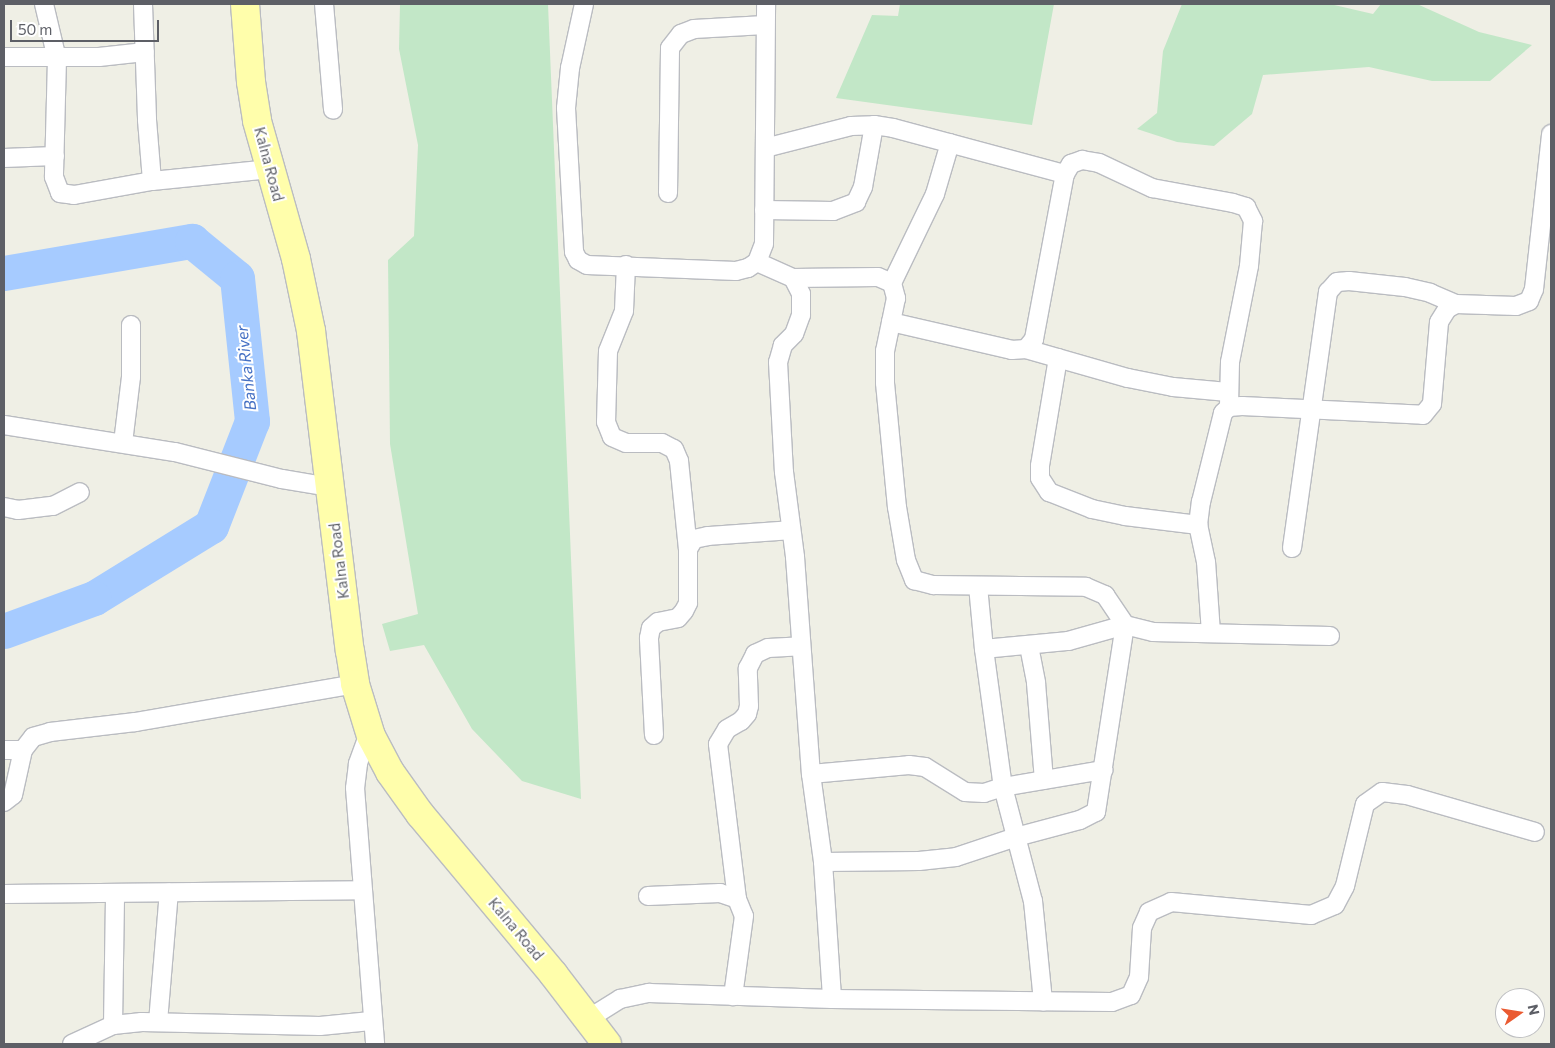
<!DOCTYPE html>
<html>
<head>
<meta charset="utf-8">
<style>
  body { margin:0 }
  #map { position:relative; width:1555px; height:1048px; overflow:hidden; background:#efefe5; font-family:Commissioner,sans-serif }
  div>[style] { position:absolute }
  .green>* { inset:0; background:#c2e7c7 }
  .river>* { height:35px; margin:-17.5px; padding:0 17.5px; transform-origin:17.5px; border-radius:17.5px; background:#a6cbff }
  .roads { filter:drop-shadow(1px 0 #babcc1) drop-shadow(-1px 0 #babcc1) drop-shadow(0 1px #babcc1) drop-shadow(0 -1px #babcc1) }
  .minor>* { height:18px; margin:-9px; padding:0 9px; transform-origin:9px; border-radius:9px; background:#fff }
  .primary>* { height:28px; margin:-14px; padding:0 14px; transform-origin:14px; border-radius:14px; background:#fffeab }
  span { translate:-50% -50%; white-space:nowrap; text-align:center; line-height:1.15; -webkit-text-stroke:4px #fff; paint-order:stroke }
  .street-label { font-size:15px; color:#5d5f66 }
  .water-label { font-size:16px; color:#4671c4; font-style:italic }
  .frame { position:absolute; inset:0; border:5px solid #5d5f66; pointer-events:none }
  .north { position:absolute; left:1495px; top:988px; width:50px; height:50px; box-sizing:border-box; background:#fff; border:1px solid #bebfc2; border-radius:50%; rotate:77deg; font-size:14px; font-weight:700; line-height:20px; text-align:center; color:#5d5f66 }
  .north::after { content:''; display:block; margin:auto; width:18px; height:22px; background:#ea5a31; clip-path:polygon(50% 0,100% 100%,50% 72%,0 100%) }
  .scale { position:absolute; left:10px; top:20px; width:149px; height:22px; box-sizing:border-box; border:2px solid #5d5f66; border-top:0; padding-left:6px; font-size:15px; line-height:18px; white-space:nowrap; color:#5d5f66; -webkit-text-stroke:4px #fff; paint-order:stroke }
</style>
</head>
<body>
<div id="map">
  <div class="green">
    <div style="clip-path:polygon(400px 4px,548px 4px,581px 799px,522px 781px,472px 729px,424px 645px,390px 651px,382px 624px,418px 614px,390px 444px,388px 260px,414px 236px,418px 145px,399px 49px)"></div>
    <div style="clip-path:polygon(900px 4px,1054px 4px,1032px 125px,836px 98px,872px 15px,898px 16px)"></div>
    <div style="clip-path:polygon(1182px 4px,1330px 4px,1373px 14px,1381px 4px,1417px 4px,1479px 32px,1532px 45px,1490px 81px,1432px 81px,1369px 67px,1263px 75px,1252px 114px,1214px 146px,1177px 142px,1137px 129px,1157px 113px,1163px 51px)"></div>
  </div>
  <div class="river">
    <div style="left:4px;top:273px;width:191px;rotate:-9.7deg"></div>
    <div style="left:192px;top:241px;width:58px;rotate:39.4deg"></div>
    <div style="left:237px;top:278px;width:144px;rotate:84deg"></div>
    <div style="left:252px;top:421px;width:113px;rotate:111.3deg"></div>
    <div style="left:211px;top:526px;width:137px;rotate:148.4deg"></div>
    <div style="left:94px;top:598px;width:96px;rotate:159.9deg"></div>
  </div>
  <div class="roads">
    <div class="minor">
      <div style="left:44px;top:4px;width:57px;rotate:76.7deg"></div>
      <div style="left:57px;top:59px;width:118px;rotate:91.5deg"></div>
      <div style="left:54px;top:177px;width:17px;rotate:69deg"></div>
      <div style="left:60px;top:193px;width:14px;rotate:8deg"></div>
      <div style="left:74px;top:195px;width:79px;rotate:-10.2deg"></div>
      <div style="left:152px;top:181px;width:119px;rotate:-5.8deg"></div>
      <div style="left:143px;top:4px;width:116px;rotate:88deg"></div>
      <div style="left:147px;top:120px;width:61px;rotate:85.3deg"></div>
      <div style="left:324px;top:4px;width:106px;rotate:85.1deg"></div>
      <div style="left:584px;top:4px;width:66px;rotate:102.3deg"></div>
      <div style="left:570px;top:68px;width:40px;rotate:95.7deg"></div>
      <div style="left:566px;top:108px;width:144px;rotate:86.8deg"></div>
      <div style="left:574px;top:252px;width:9px;rotate:63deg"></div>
      <div style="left:578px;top:260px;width:10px;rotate:29deg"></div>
      <div style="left:587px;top:265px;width:149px;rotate:2.3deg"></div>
      <div style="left:736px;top:271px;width:12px;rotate:-14deg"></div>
      <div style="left:748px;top:268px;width:11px;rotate:-34deg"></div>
      <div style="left:757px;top:262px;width:19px;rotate:-69deg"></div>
      <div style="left:764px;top:244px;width:240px;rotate:-89.5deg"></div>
      <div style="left:4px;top:57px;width:95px"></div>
      <div style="left:99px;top:57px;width:46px;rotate:-6.2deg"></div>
      <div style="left:765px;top:148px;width:89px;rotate:-14.3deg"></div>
      <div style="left:851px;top:126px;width:23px;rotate:-2deg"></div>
      <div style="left:874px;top:125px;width:19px;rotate:9deg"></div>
      <div style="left:893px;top:128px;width:178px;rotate:15deg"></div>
      <div style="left:4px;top:158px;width:51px;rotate:-2.2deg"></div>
      <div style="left:668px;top:193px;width:145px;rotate:-89.2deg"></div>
      <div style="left:670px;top:48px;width:18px;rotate:-52deg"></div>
      <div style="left:681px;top:34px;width:14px;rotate:-21deg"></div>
      <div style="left:694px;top:29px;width:71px;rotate:-3.2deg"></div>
      <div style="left:764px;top:210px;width:69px;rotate:0.8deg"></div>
      <div style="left:833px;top:211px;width:25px;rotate:-21deg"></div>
      <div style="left:856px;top:202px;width:17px;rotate:-65deg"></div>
      <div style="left:863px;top:187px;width:63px;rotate:-79.9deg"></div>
      <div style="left:757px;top:262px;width:39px;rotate:24deg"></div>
      <div style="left:793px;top:278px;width:18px;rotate:63deg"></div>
      <div style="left:801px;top:294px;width:21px;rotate:90deg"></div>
      <div style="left:801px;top:315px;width:20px;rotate:110deg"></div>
      <div style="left:794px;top:334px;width:16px;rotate:135deg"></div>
      <div style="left:783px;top:345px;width:18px;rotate:106deg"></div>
      <div style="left:778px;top:362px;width:110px;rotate:86.9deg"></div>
      <div style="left:784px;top:472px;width:86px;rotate:82.6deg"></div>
      <div style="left:795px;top:557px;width:218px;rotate:85.8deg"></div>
      <div style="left:811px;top:774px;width:89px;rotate:82.2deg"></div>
      <div style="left:823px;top:862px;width:137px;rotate:86.2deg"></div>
      <div style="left:626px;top:265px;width:46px;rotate:92.5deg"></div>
      <div style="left:624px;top:311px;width:43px;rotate:111.8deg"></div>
      <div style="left:608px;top:351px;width:71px;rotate:91.6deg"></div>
      <div style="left:606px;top:422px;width:16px;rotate:68deg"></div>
      <div style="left:612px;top:437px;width:15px;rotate:23deg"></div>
      <div style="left:626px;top:443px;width:36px"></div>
      <div style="left:662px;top:443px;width:13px;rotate:27deg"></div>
      <div style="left:674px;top:449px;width:13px;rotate:67deg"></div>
      <div style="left:679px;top:461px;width:88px;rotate:84.2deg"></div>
      <div style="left:793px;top:278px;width:85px;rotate:-0.7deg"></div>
      <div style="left:878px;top:277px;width:15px;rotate:23deg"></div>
      <div style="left:892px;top:283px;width:16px;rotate:75deg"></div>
      <div style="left:896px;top:298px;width:54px;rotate:101.7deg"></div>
      <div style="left:885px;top:351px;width:32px;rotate:90deg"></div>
      <div style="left:885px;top:383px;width:125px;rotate:84.5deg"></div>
      <div style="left:897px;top:507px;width:54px;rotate:80.4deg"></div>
      <div style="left:906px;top:560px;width:22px;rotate:68deg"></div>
      <div style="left:914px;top:580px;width:20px;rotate:15deg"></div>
      <div style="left:933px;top:585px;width:153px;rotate:0.7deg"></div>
      <div style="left:1086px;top:587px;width:21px;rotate:23deg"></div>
      <div style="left:1105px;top:595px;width:36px;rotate:56deg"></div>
      <div style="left:1125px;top:625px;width:29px;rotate:14deg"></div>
      <div style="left:1153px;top:632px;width:177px;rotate:1.3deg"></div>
      <div style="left:892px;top:283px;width:99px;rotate:-64.2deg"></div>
      <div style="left:935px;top:194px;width:53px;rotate:-73.6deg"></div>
      <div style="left:891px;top:322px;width:124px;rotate:13deg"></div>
      <div style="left:1012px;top:350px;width:14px;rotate:-4deg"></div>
      <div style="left:1026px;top:349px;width:13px;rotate:-51deg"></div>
      <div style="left:1034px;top:339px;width:168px;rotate:-79.4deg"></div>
      <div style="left:1065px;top:174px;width:12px;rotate:-59deg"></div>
      <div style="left:1071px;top:164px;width:12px;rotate:-20deg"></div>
      <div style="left:1082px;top:160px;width:17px;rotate:10deg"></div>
      <div style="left:1099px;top:163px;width:59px;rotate:25.3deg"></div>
      <div style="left:1152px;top:188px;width:82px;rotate:10.5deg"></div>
      <div style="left:1233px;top:203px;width:14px;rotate:17deg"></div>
      <div style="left:1246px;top:207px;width:16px;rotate:63deg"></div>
      <div style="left:1253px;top:221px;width:45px;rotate:95.1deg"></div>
      <div style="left:1249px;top:266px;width:98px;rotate:101.2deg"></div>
      <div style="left:1230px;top:362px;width:45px;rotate:91.3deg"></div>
      <div style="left:1026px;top:349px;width:106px;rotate:15.9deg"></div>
      <div style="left:1128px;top:378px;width:46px;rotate:11.3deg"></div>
      <div style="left:1173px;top:387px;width:55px;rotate:5.2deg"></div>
      <div style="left:1058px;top:358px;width:109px;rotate:99.5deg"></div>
      <div style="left:1040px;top:466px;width:12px;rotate:90deg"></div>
      <div style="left:1040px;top:478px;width:17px;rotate:57deg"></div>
      <div style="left:1049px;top:492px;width:46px;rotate:21.6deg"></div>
      <div style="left:1092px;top:509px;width:34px;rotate:12deg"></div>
      <div style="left:1125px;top:516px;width:74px;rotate:7deg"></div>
      <div style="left:4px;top:425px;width:173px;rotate:9deg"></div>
      <div style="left:175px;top:452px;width:110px;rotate:14.2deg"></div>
      <div style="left:282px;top:479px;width:49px;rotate:9.5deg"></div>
      <div style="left:123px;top:443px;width:66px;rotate:-83.1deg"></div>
      <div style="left:131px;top:377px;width:52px;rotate:-90deg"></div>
      <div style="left:4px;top:507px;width:14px;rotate:12deg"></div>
      <div style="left:18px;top:510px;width:35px;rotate:-7deg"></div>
      <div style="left:53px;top:506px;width:30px;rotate:-27deg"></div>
      <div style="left:1292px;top:548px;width:259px;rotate:-82deg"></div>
      <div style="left:1328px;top:292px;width:13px;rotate:-48deg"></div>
      <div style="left:1337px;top:282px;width:12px;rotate:-5deg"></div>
      <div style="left:1349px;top:281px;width:56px;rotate:6.1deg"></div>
      <div style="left:1405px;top:287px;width:26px;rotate:13deg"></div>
      <div style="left:1430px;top:293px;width:28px;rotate:23deg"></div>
      <div style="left:978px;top:586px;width:63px;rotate:84.6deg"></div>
      <div style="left:984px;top:649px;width:139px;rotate:82.2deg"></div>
      <div style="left:1003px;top:787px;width:118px;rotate:75.3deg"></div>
      <div style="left:1033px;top:901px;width:101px;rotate:84.3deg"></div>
      <div style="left:1211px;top:633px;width:71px;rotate:-94deg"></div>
      <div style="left:1206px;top:562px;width:38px;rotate:-102deg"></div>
      <div style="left:1198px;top:525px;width:23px;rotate:-83deg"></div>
      <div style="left:1201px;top:502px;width:92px;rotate:-76.1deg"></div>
      <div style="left:1223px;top:413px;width:8px;rotate:-45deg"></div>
      <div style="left:1229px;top:407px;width:13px;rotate:-4deg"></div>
      <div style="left:1242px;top:406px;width:181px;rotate:2.8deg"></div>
      <div style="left:1423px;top:415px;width:14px;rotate:-51deg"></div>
      <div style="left:1432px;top:404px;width:82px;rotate:-85.1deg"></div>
      <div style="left:1439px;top:322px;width:15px;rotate:-58deg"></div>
      <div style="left:1447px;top:309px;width:10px;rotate:-29deg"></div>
      <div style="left:1456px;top:304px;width:60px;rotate:1.9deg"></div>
      <div style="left:1516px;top:306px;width:14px;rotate:-21deg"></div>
      <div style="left:1529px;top:301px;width:13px;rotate:-67deg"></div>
      <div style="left:1534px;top:289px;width:156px;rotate:-83.7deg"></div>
      <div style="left:1029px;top:646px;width:38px;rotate:79deg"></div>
      <div style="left:1036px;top:683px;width:97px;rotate:85.3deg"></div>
      <div style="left:369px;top:733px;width:33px;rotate:110deg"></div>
      <div style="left:358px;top:764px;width:24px;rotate:97deg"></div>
      <div style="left:355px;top:788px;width:257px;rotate:85.5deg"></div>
      <div style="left:654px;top:735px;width:97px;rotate:-93deg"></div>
      <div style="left:649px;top:638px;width:10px;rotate:-79deg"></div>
      <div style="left:651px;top:628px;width:9px;rotate:-41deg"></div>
      <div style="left:658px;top:622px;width:20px;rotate:-11deg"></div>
      <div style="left:678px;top:618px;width:9px;rotate:-49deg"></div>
      <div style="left:684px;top:611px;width:9px;rotate:-63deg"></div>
      <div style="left:688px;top:603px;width:54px;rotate:-90deg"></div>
      <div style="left:688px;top:549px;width:12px;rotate:-59deg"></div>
      <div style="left:694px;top:539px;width:14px;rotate:-12deg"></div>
      <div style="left:708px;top:536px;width:83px;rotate:-4.1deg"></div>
      <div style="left:4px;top:750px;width:19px"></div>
      <div style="left:811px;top:774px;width:98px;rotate:-5.2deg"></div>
      <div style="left:909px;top:765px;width:16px;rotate:7deg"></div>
      <div style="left:925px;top:767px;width:47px;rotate:32deg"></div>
      <div style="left:965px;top:792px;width:19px;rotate:3deg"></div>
      <div style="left:984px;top:793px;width:20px;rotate:-18deg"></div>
      <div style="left:1003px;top:787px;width:102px;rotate:-9.6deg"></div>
      <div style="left:4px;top:802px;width:11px;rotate:-38deg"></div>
      <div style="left:13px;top:795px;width:46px;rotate:-77.5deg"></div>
      <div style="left:23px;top:750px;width:16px;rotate:-52deg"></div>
      <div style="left:33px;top:737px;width:18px;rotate:-16deg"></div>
      <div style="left:50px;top:732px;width:86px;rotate:-6.7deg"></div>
      <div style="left:135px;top:722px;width:223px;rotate:-9.8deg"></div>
      <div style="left:823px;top:862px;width:96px;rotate:-0.6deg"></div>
      <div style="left:919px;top:861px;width:37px;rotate:-6deg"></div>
      <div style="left:956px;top:857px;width:63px;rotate:-18.4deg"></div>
      <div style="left:1016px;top:837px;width:66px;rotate:-14.9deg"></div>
      <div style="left:1080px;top:820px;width:18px;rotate:-27deg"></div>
      <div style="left:1096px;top:812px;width:189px;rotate:-81.2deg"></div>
      <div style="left:1125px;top:625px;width:59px;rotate:164.3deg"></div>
      <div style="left:1068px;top:641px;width:84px;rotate:174.6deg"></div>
      <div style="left:4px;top:894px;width:358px;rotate:-0.6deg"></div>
      <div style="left:648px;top:896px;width:72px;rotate:-2.4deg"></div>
      <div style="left:720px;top:893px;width:18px;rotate:19deg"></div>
      <div style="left:737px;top:899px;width:18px;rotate:68deg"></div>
      <div style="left:744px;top:916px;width:81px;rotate:97.8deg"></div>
      <div style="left:737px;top:899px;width:156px;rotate:-97deg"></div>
      <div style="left:718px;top:744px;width:17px;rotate:-59deg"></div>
      <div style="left:727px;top:729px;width:16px;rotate:-30deg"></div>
      <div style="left:741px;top:721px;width:9px;rotate:-49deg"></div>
      <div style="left:747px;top:714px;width:8px;rotate:-76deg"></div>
      <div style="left:749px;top:706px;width:38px;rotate:-92deg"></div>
      <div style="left:748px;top:668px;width:16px;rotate:-63deg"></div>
      <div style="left:755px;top:654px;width:14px;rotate:-25deg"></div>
      <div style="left:768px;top:648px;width:33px;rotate:-3deg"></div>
      <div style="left:588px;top:1019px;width:38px;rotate:-32deg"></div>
      <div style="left:620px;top:999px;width:30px;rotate:-12deg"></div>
      <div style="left:649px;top:993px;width:183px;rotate:1.9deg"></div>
      <div style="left:832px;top:999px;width:280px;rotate:0.6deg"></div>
      <div style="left:1112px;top:1002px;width:20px;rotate:-20deg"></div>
      <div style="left:1131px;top:995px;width:20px;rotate:-66deg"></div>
      <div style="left:1139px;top:977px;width:49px;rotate:-86.5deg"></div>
      <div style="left:1142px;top:928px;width:17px;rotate:-66deg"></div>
      <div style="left:1149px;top:912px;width:24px;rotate:-24deg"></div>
      <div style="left:1171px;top:902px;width:141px;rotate:5.3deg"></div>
      <div style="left:1311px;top:915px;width:26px;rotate:-23deg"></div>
      <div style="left:1335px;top:905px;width:21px;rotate:-62deg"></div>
      <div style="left:1345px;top:886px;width:84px;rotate:-76.3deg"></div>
      <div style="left:1365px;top:804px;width:21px;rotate:-35deg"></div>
      <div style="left:1382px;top:792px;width:25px;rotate:7deg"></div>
      <div style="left:1407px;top:795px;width:133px;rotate:16.1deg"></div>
      <div style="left:158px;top:1022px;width:130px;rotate:-85.2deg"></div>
      <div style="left:113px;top:1025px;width:132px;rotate:-89.1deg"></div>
      <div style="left:72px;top:1044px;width:45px;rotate:-24.9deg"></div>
      <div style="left:113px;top:1025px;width:29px;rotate:-6deg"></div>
      <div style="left:142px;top:1022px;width:178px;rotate:1.3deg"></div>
      <div style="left:320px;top:1026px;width:51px;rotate:-5.6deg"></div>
    </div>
    <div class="primary">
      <div style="left:245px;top:4px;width:78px;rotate:85.6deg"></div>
      <div style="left:251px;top:82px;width:39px;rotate:81deg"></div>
      <div style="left:257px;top:121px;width:143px;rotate:74.2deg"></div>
      <div style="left:296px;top:259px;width:74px;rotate:78.2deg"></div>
      <div style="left:311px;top:331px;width:322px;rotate:83.1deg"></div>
      <div style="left:350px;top:651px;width:33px;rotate:81deg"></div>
      <div style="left:355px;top:684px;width:54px;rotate:72.9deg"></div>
      <div style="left:371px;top:736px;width:41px;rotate:62.2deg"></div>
      <div style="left:390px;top:772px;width:52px;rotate:54.5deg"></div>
      <div style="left:420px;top:814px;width:209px;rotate:50.2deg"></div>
      <div style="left:554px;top:975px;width:87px;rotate:52.5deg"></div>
    </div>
  </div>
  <div class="street-label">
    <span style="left:269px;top:164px;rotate:75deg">Kalna Road</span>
    <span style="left:339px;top:561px;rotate:-97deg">Kalna Road</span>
    <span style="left:516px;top:929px;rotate:50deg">Kalna Road</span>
  </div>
  <div class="water-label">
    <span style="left:246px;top:368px;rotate:-96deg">Banka River</span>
  </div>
  <div class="frame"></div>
  <div class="north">N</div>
  <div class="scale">50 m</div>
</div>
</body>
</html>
